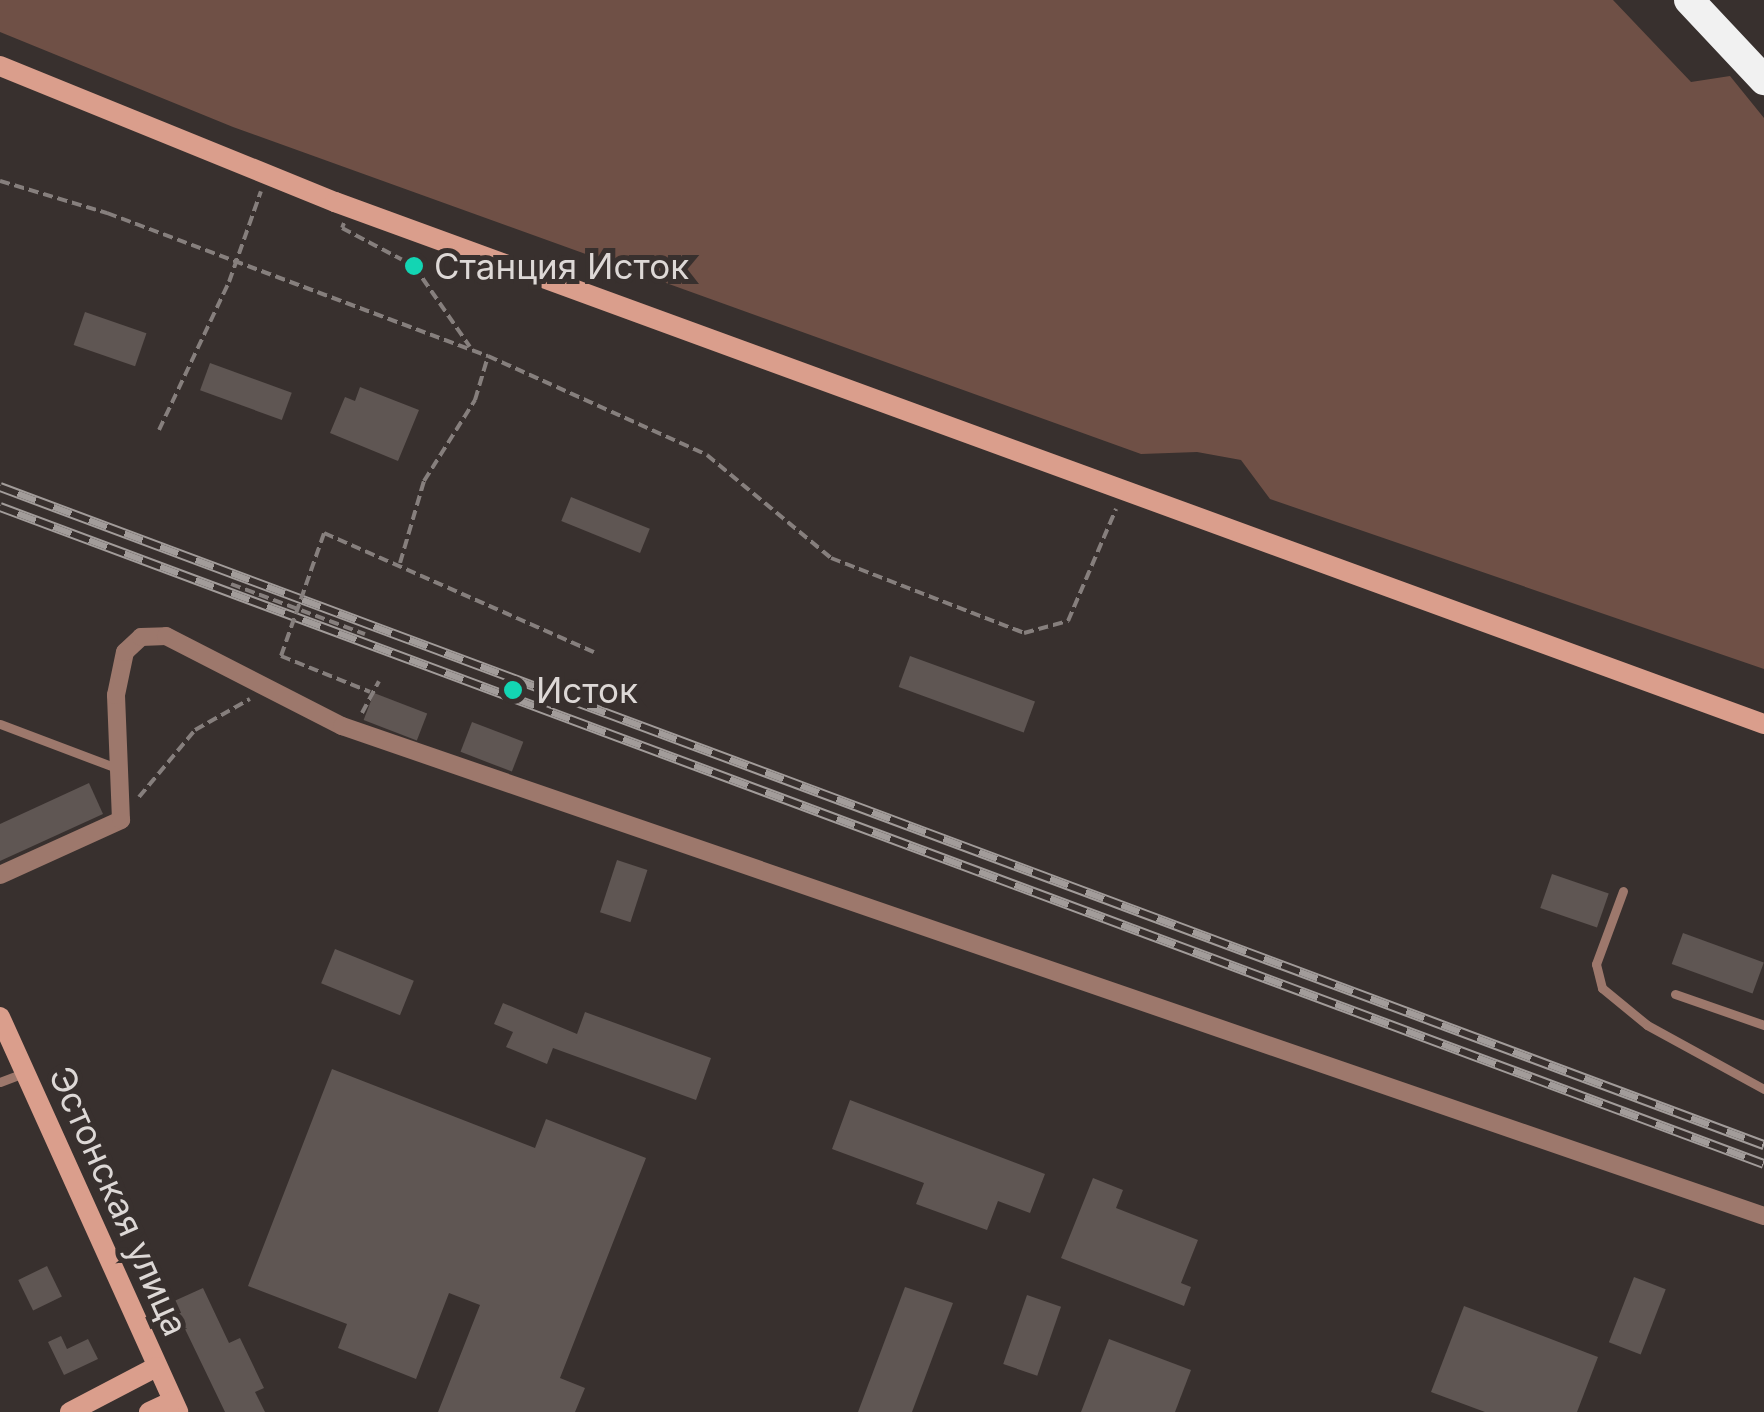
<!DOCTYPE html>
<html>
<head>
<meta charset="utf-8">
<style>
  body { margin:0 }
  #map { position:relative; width:1764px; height:1412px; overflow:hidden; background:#38302e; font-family:Inter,sans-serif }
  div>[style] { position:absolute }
  .green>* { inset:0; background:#6f5046 }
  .building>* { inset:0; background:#5f5653; transform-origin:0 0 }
  .path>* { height:4px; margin-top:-2px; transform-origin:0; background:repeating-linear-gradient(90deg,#867f7d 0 10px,transparent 0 15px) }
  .lane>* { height:9px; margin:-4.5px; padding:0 4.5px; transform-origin:4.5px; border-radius:4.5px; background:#9d786c }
  .street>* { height:18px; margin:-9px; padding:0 9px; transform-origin:9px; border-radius:9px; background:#9d786c }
  .secondary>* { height:20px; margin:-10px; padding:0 10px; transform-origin:10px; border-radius:10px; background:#da9e8c }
  .highway>* { height:30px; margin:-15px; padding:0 15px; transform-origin:15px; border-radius:15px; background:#f1f1f1 }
  .rail>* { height:10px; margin-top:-5px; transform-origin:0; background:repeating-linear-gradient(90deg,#38302e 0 19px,#a29c9a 0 38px); box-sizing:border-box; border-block:2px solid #a29c9a }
  .path-bridge>* { height:4px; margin-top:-2px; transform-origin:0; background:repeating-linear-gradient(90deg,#867f7d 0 10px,transparent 0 15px) }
  .dots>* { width:28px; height:28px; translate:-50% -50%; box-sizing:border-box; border:5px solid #38302e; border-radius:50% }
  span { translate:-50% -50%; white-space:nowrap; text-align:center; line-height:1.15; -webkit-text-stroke:10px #38302e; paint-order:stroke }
  .poi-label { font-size:35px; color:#ddd8d6 }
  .left { translate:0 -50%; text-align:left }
  .street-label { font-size:35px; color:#ddd8d6 }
</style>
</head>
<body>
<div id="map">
  <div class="green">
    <div style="clip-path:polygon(0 0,1613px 0,1691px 82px,1730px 76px,1764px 118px,1764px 669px,1270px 499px,1241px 460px,1197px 452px,1141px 454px,233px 127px,0 32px)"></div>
  </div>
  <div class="building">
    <div style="left:85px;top:312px;width:65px;height:35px;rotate:19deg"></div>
    <div style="left:210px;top:363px;width:87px;height:29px;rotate:20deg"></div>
    <div style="clip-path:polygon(360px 387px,419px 410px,398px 461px,330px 433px,345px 397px,355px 401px)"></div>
    <div style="left:571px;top:497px;width:85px;height:26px;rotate:22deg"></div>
    <div style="left:910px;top:656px;width:133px;height:33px;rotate:20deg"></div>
    <div style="left:374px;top:693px;width:57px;height:29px;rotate:21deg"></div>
    <div style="left:472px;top:722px;width:55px;height:32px;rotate:21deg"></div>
    <div style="clip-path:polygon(89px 783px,103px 814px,0 861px,0 824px)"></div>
    <div style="left:617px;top:860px;width:32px;height:55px;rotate:18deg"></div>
    <div style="left:1552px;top:874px;width:60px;height:36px;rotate:19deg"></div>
    <div style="left:1683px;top:933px;width:86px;height:33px;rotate:20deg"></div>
    <div style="left:335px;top:949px;width:85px;height:37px;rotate:22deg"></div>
    <div style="clip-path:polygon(503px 1003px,577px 1034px,585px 1012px,711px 1058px,696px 1100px,553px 1048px,547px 1064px,506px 1047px,513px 1032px,494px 1024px)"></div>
    <div style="clip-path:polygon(332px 1069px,535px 1148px,546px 1119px,646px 1158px,560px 1378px,585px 1388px,575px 1412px,438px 1412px,480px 1305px,449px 1293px,416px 1379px,338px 1348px,347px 1324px,248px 1286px)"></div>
    <div style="clip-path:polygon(850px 1100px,1045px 1174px,1030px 1213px,998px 1201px,987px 1230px,916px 1204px,924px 1183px,832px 1149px)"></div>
    <div style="clip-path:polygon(1093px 1178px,1123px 1190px,1116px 1208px,1198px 1240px,1181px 1283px,1191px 1287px,1184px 1306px,1061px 1258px)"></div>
    <div style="left:47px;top:1266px;width:34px;height:32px;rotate:64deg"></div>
    <div style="left:1634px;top:1277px;width:34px;height:70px;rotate:21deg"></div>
    <div style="clip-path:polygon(905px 1287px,953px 1303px,912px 1412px,858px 1412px)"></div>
    <div style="clip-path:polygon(203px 1288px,229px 1343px,240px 1338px,264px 1388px,255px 1392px,265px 1412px,225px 1412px,172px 1302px)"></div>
    <div style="left:1027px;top:1295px;width:36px;height:73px;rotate:19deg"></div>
    <div style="clip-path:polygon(1464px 1306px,1598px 1357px,1577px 1412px,1485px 1412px,1431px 1392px)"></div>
    <div style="clip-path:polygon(61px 1336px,67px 1349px,88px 1339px,98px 1359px,64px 1375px,48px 1342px)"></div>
    <div style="clip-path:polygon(1109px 1339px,1191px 1370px,1175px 1412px,1081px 1412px)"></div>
  </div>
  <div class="path">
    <div style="left:0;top:181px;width:112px;rotate:16.7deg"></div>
    <div style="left:107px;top:213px;width:407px;rotate:20.6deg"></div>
    <div style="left:488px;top:356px;width:240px;rotate:24.3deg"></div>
    <div style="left:707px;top:455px;width:161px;rotate:39.7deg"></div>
    <div style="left:831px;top:558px;width:207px;rotate:21.2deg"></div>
    <div style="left:1024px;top:633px;width:46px;rotate:-15.3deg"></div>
    <div style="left:1068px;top:621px;width:122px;rotate:-66.8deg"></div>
    <div style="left:344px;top:223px;width:5px;rotate:112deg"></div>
    <div style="left:342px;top:228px;width:81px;rotate:27.8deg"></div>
    <div style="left:414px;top:266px;width:98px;rotate:55.3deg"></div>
    <div style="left:159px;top:430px;width:164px;rotate:-64.7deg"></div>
    <div style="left:229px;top:282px;width:96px;rotate:-70.6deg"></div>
    <div style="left:324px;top:533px;width:295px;rotate:23.8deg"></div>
    <div style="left:400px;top:563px;width:85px;rotate:-73.7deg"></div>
    <div style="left:424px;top:481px;width:96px;rotate:-57.8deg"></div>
    <div style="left:475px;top:400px;width:46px;rotate:-73.5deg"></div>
    <div style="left:231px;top:584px;width:143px;rotate:20.5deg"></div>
    <div style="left:281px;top:656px;width:96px;rotate:22deg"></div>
    <div style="left:362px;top:713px;width:36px;rotate:-62deg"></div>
    <div style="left:139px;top:797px;width:87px;rotate:-50.1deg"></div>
    <div style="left:195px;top:730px;width:63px;rotate:-29.4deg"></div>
  </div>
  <div class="lane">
    <div style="left:0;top:724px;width:127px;rotate:20.7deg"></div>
    <div style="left:1623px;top:891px;width:78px;rotate:110.3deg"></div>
    <div style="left:1596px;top:964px;width:25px;rotate:76deg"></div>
    <div style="left:1602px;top:988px;width:58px;rotate:39.4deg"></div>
    <div style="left:1647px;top:1025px;width:133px;rotate:28.7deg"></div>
    <div style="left:1675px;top:994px;width:94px;rotate:19.2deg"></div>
    <div style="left:0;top:1082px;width:26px;rotate:-21deg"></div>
  </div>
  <div class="street">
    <div style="left:0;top:875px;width:133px;rotate:-24.4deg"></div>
    <div style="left:121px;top:820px;width:125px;rotate:-92.3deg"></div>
    <div style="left:116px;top:695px;width:44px;rotate:-78.2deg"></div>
    <div style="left:125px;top:652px;width:22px;rotate:-43deg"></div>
    <div style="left:141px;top:637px;width:25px;rotate:-2deg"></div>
    <div style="left:166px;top:636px;width:198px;rotate:27.1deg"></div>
    <div style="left:342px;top:726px;width:1504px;rotate:19.01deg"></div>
  </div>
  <div class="secondary">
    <div style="left:0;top:66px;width:362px;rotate:22.1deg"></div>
    <div style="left:335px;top:202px;width:1521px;rotate:20.07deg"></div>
    <div style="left:0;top:1017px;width:433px;rotate:65.7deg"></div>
    <div style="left:70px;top:1412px;width:97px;rotate:-27.6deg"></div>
    <div style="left:149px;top:1412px;width:26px;rotate:-25deg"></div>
  </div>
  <div class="highway">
    <div style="left:1689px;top:0;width:110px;rotate:46.8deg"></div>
  </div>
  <div class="rail">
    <div style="left:0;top:487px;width:1883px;rotate:20.46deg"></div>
    <div style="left:0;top:507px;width:1882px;rotate:20.43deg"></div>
  </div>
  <div class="path-bridge">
    <div style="left:281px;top:656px;width:130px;rotate:-70.7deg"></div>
  </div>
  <div class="dots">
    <div style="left:414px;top:266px;background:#13d5b3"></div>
    <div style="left:513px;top:690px;background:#13d5b3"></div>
  </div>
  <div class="poi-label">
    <span class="left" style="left:434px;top:266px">Станция Исток</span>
    <span class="left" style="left:536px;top:690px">Исток</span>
  </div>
  <div class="street-label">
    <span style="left:119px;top:1201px;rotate:66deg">Эстонская улица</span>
  </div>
</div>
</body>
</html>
